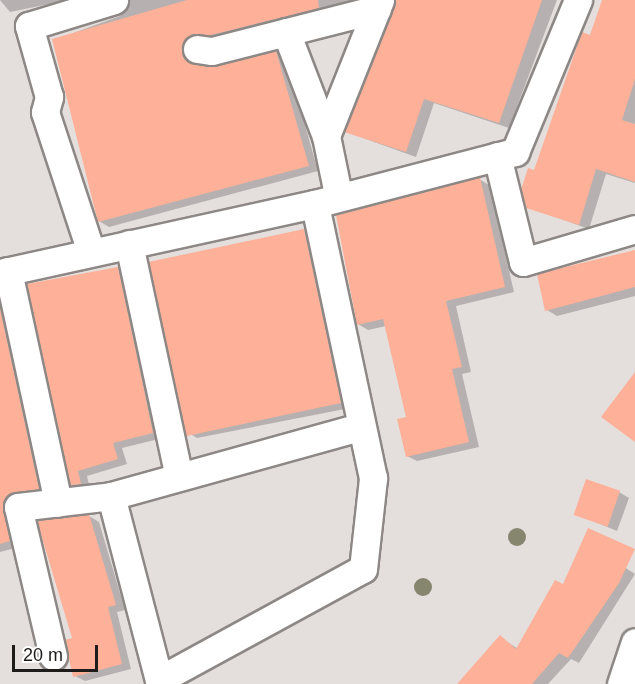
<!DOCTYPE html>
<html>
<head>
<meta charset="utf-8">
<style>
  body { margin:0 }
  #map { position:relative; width:635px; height:684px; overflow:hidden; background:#e4dedc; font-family:Helvetica,sans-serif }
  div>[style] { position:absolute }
  .shadow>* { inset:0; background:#0003 }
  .building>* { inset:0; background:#feb098; transform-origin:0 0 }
  .roads { filter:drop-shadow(2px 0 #8d8885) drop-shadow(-2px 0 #8d8885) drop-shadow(0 2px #8d8885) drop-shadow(0 -2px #8d8885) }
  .minor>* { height:27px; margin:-13.5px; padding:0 13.5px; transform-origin:13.5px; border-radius:13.5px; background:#fff }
  .trees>* { width:18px; height:18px; margin:-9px; border-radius:50%; background:#86856e }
  span { translate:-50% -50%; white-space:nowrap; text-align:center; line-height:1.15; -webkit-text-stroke:6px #fff; paint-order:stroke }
  .scale { position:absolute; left:12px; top:645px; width:86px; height:27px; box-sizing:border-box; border:3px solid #1e1c1b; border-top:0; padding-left:8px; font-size:18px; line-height:21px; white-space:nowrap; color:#1e1c1b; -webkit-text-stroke:4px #fff; paint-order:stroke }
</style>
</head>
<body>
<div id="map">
  <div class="shadow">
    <div style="clip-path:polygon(0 0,69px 0,10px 12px)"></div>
    <div style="clip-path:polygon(130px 0,364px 0,191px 54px,196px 65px,210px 68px,276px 52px,286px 58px,318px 171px,109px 227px,99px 221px,54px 40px,120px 16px)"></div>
    <div style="clip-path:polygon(397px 0,557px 0,509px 128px,434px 103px,416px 157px,346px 132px)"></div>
    <div style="clip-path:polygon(604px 0,635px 0,635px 183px,606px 174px,589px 229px,527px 207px,535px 172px)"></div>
    <div style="clip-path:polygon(479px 179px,489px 185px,514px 292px,456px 306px,471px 372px,462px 374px,479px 447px,417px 461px,407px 456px,408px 418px,386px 326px,368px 330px,358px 324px)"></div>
    <div style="clip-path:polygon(304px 231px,314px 237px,350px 408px,197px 438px,187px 432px)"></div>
    <div style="clip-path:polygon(635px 252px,635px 296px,557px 316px,547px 310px)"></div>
    <div style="clip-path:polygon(118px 268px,127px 274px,163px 438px,122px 448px,127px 464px,87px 476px,90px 489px,82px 490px,72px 484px)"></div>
    <div style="clip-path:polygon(0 292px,48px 494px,19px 547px,0 552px)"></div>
    <div style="clip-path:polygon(619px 492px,629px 498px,617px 531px,576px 514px)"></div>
    <div style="clip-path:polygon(89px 516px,99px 522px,125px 610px,117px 612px,131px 669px,85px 681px,75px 676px)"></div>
    <div style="clip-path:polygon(594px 548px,635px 574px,579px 663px,571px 659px,548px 684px,463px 684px,500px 637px,518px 649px)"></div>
  </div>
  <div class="building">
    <div style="clip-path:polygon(187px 0,318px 0,319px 8px,211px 35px,192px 34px,181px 48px,188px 62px,210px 67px,276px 51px,309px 166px,98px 222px,52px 39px)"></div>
    <div style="clip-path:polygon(395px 0,542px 0,499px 123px,424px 99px,406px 152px,344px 132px)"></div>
    <div style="clip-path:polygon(602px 0,635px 0,635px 79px,622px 120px,635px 124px,635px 182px,596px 169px,579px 225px,526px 208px,521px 190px,528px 168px,534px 170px,582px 32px,590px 35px)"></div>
    <div style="clip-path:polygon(480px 177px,505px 287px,446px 301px,462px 367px,452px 369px,469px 442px,406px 457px,397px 419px,406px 417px,383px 319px,357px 325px,336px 215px)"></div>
    <div style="left:304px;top:229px;width:178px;height:159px;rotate:78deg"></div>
    <div style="clip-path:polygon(635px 250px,635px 287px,545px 311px,537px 274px)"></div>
    <div style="clip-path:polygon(118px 267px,153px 433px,113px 443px,118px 459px,78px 471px,81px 484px,70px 485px,27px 284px)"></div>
    <div style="clip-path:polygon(0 309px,39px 489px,8px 495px,3px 510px,10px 541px,0 544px)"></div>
    <div style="clip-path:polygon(635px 372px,635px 442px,601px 417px)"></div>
    <div style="left:586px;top:479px;width:36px;height:38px;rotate:19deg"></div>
    <div style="clip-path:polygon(89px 514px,116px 605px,108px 607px,122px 664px,73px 677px,65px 640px,72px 638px,37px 521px)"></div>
    <div style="clip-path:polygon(588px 528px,635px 549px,619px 583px,568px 658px,559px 653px,532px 684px,457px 684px,500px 635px,516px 649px,555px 580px,563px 584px)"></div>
  </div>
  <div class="roads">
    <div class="minor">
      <div style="left:286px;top:32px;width:111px;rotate:69deg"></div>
      <div style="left:197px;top:49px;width:15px;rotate:8deg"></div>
      <div style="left:212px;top:51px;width:170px;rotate:-14.3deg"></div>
      <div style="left:497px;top:156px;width:109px;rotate:76.2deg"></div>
      <div style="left:523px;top:262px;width:117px;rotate:-16.4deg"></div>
      <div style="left:338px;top:194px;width:59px;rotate:-101.7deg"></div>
      <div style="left:326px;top:136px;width:146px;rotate:-68.3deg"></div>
      <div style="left:129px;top:244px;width:238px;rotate:77.9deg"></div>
      <div style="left:91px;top:252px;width:147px;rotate:-108.2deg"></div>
      <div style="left:45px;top:112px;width:16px;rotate:-75deg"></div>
      <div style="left:49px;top:97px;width:74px;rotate:-105.7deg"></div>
      <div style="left:29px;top:26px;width:89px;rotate:-17deg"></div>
      <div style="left:8px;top:271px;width:237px;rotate:77.8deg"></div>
      <div style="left:0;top:273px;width:322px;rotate:-12.4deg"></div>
      <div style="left:315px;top:204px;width:207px;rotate:-14.6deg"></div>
      <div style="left:515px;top:152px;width:165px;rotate:-67.5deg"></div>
      <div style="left:111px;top:496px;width:257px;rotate:-15.5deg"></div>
      <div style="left:53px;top:656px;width:153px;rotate:-103.2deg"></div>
      <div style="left:18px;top:507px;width:94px;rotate:-6.7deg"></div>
      <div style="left:111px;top:496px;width:190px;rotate:75.4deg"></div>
      <div style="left:159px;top:680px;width:232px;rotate:-28.6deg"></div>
      <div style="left:363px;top:569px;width:92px;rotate:-83.7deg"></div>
      <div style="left:373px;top:478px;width:280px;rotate:-102deg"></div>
      <div style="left:621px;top:684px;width:44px;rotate:-71.6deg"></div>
    </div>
  </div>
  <div class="trees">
    <div style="left:517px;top:537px"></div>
    <div style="left:423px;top:587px"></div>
  </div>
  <div class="scale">20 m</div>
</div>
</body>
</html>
